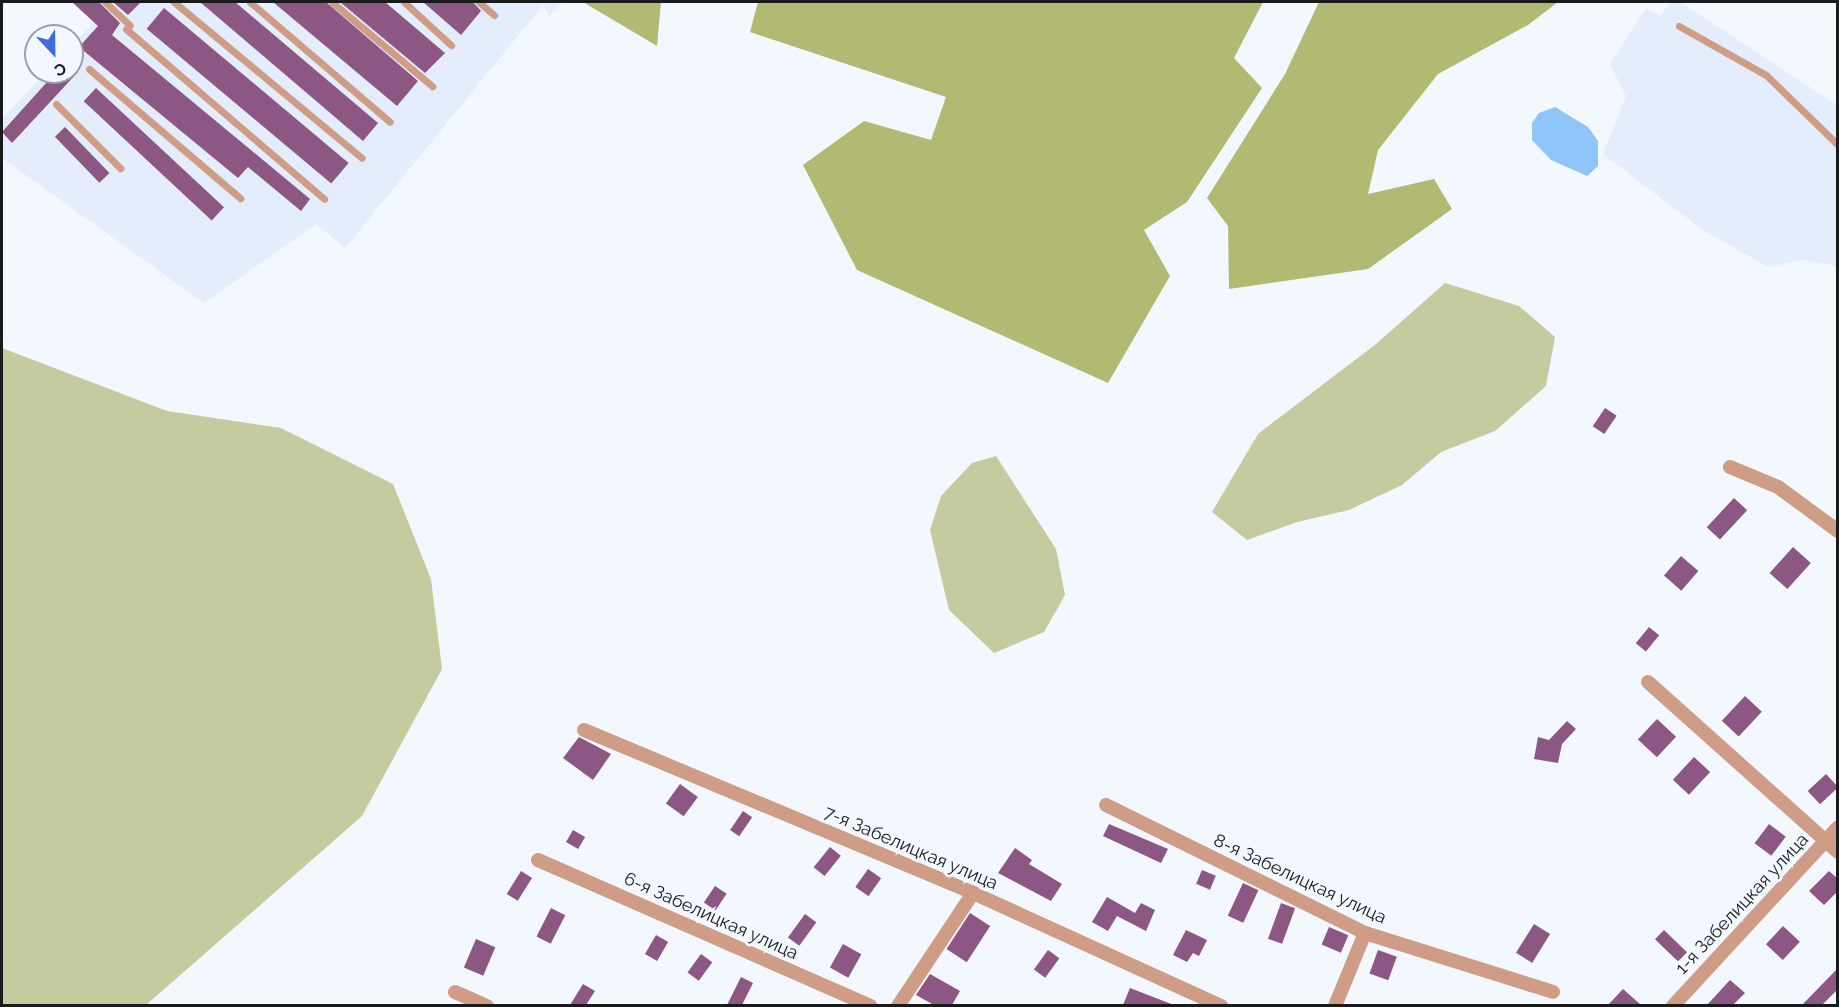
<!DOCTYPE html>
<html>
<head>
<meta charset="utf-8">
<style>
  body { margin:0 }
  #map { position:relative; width:1839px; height:1007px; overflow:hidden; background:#f3f7fe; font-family:Raleway,sans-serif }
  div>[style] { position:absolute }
  .built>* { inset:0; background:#e4edfb }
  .green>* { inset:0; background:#c5cb9e }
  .forest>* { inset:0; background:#b2b973 }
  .water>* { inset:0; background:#8fc6f9 }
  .building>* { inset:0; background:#8c5782; transform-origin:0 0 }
  .service>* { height:7px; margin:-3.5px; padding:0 3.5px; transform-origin:3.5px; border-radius:3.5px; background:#cf9d86 }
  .minor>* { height:14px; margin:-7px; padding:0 7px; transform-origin:7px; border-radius:7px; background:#cf9d86 }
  span { translate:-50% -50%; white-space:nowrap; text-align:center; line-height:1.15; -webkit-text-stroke:6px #f3f7fe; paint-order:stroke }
  .street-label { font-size:18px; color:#181a1c }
  .frame { position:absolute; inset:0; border:3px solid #181a1c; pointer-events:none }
  .north { position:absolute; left:24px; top:24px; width:60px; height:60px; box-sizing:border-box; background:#f3f7fe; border:2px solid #9b9fa4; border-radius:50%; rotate:158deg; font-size:16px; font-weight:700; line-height:24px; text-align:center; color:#181a1c }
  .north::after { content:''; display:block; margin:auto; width:21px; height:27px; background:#3f6cdd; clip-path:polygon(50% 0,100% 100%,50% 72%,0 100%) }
</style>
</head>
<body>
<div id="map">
  <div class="built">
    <div style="clip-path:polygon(114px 2px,563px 2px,549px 16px,543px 5px,345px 248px,316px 224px,204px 303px,2px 158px,2px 119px,46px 72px,72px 72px,72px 45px)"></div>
    <div style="clip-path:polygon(1671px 2px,1680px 2px,1837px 105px,1837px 266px,1803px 260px,1768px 267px,1703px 230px,1603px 154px,1626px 96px,1610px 64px,1646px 8px,1660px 16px)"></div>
  </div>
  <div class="green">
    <div style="clip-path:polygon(1445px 283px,1519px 306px,1555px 337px,1546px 386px,1495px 431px,1441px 452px,1402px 485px,1349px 510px,1297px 522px,1247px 540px,1212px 512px,1258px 434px,1376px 344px)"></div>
    <div style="clip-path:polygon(2px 348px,167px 411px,281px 428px,393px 484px,431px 579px,442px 669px,362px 816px,146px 1005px,2px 1005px)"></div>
    <div style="clip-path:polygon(996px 456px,1056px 549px,1065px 595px,1044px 632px,994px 653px,949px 610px,930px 530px,941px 496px,972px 463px)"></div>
  </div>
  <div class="forest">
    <div style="clip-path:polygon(583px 2px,661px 2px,657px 46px)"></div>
    <div style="clip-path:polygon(758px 2px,1263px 2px,1234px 58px,1262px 88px,1187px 202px,1144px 230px,1170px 276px,1108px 383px,857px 270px,803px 165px,864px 121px,931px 140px,946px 97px,750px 32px)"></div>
    <div style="clip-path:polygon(1319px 2px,1558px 2px,1528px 25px,1438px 74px,1378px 150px,1368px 194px,1434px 179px,1452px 209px,1368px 269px,1229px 289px,1228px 226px,1207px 198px,1285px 74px)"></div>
  </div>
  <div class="water">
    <div style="clip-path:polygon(1555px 107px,1588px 127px,1598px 141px,1598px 166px,1587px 176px,1551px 160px,1532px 140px,1532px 123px,1539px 113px)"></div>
  </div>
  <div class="building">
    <div style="clip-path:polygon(72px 2px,99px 2px,120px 23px,112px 35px,310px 199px,301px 211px,248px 167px,238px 178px,79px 47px,98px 26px)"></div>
    <div style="clip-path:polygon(113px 2px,141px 2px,128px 15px)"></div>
    <div style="clip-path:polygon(200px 2px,235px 2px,378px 123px,363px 141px)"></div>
    <div style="clip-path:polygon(273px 2px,326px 2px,418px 81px,397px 106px)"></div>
    <div style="clip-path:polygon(340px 2px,385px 2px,445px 53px,425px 73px)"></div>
    <div style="clip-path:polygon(423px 2px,473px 2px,481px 11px,461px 35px)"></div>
    <div style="left:164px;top:8px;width:241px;height:27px;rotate:40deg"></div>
    <div style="clip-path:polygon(56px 72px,78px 72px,12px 143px,2px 132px)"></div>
    <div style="left:96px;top:88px;width:175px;height:18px;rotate:43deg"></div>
    <div style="left:65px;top:127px;width:64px;height:14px;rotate:46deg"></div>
    <div style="left:1605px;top:408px;width:14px;height:22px;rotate:34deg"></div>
    <div style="left:1734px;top:498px;width:18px;height:40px;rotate:43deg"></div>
    <div style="left:1793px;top:547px;width:24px;height:35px;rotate:42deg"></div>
    <div style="left:1681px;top:556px;width:23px;height:26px;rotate:41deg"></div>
    <div style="left:1649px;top:627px;width:13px;height:21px;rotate:39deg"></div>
    <div style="left:1745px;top:696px;width:23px;height:34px;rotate:43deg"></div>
    <div style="left:1657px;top:719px;width:26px;height:28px;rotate:43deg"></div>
    <div style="clip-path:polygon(1567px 721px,1576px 729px,1562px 744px,1558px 763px,1534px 759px,1538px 737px,1549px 740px)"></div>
    <div style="clip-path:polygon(579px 737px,611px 754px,593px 780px,563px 758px)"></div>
    <div style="left:1694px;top:757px;width:22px;height:31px;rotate:43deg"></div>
    <div style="left:1826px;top:774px;width:18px;height:25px;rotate:47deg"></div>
    <div style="left:680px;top:784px;width:22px;height:24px;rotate:36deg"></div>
    <div style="left:743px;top:811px;width:11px;height:23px;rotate:34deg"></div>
    <div style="clip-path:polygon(1109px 824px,1168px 849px,1161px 863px,1103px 836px)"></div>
    <div style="left:1769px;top:824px;width:21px;height:24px;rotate:37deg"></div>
    <div style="left:573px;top:830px;width:14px;height:14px;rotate:30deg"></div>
    <div style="left:830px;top:847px;width:14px;height:26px;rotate:39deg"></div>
    <div style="clip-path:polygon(1015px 848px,1032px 860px,1029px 864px,1062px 884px,1051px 901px,998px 873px)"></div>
    <div style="left:868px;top:869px;width:16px;height:22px;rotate:35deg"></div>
    <div style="left:1202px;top:870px;width:15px;height:15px;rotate:23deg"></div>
    <div style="left:521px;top:871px;width:13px;height:27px;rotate:32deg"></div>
    <div style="clip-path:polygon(1829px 871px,1838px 879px,1838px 891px,1824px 905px,1809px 891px)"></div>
    <div style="left:1243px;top:883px;width:17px;height:36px;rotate:25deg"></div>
    <div style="left:715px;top:886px;width:14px;height:20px;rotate:34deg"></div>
    <div style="clip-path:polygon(1107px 897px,1135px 913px,1141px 903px,1155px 910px,1146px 931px,1117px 916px,1108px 931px,1092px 922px)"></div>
    <div style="left:1281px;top:903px;width:15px;height:38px;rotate:20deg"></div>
    <div style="left:551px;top:908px;width:16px;height:32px;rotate:27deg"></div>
    <div style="left:970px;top:913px;width:24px;height:43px;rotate:33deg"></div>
    <div style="left:805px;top:914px;width:14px;height:29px;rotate:36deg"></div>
    <div style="left:1534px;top:924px;width:19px;height:34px;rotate:32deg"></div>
    <div style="left:1783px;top:926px;width:23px;height:25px;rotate:43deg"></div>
    <div style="left:1329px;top:927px;width:21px;height:19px;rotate:23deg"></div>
    <div style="clip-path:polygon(1186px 930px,1207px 940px,1199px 956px,1193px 953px,1187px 962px,1173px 955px)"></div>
    <div style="left:1664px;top:930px;width:32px;height:13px;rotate:44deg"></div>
    <div style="left:656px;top:935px;width:14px;height:22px;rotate:30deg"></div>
    <div style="left:476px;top:939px;width:21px;height:31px;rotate:23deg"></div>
    <div style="left:843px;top:944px;width:21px;height:27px;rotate:29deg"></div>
    <div style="left:1048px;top:950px;width:14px;height:24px;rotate:36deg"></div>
    <div style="left:1378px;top:950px;width:20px;height:25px;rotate:20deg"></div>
    <div style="left:701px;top:954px;width:14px;height:23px;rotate:36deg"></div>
    <div style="clip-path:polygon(1838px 968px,1838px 989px,1822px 1005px,1802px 1005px)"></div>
    <div style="clip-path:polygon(930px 974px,960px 991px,952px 1005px,934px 1005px,916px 995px)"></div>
    <div style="clip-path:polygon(741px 977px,753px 983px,742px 1005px,727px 1005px)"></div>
    <div style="clip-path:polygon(1730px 980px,1745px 993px,1733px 1005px,1707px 1005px)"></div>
    <div style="clip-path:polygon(583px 984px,595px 991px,586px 1005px,570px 1005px)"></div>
    <div style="clip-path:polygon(1130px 988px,1174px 1005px,1123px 1005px)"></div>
    <div style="clip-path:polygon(1623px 989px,1641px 1005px,1608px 1005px)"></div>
  </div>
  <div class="service">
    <div style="left:105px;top:2px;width:34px;rotate:43deg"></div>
    <div style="left:174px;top:2px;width:244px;rotate:39.7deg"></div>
    <div style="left:250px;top:2px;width:184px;rotate:40.6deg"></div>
    <div style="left:332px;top:2px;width:131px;rotate:40deg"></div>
    <div style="left:404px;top:2px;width:64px;rotate:42.5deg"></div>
    <div style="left:479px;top:2px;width:20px;rotate:41deg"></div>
    <div style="left:1679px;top:26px;width:100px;rotate:29.4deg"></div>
    <div style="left:1766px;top:75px;width:100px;rotate:44.2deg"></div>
    <div style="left:126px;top:29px;width:261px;rotate:40.6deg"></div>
    <div style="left:89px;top:69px;width:199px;rotate:40.5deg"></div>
    <div style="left:56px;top:104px;width:91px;rotate:45deg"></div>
  </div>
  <div class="minor">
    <div style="left:1730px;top:467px;width:52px;rotate:22.6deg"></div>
    <div style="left:1778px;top:487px;width:74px;rotate:36.3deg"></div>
    <div style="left:1648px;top:682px;width:255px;rotate:41.8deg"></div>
    <div style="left:584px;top:730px;width:422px;rotate:22.7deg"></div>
    <div style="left:973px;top:893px;width:273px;rotate:24.5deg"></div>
    <div style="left:1106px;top:805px;width:289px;rotate:26.3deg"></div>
    <div style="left:1365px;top:933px;width:197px;rotate:17.4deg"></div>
    <div style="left:538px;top:860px;width:363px;rotate:23.7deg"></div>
    <div style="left:455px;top:992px;width:35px;rotate:24deg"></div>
    <div style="left:898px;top:1006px;width:136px;rotate:-56.4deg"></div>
    <div style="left:1335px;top:1006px;width:79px;rotate:-67.7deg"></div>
    <div style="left:1673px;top:1006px;width:243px;rotate:-47.3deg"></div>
  </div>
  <div class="street-label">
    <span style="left:911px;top:848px;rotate:23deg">7-я Забелицкая улица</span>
    <span style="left:1300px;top:879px;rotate:25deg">8-я Забелицкая улица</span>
    <span style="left:1742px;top:904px;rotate:-47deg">1-я Забелицкая улица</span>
    <span style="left:711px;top:916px;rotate:24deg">6-я Забелицкая улица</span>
  </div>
  <div class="frame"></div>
  <div class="north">С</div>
</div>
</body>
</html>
